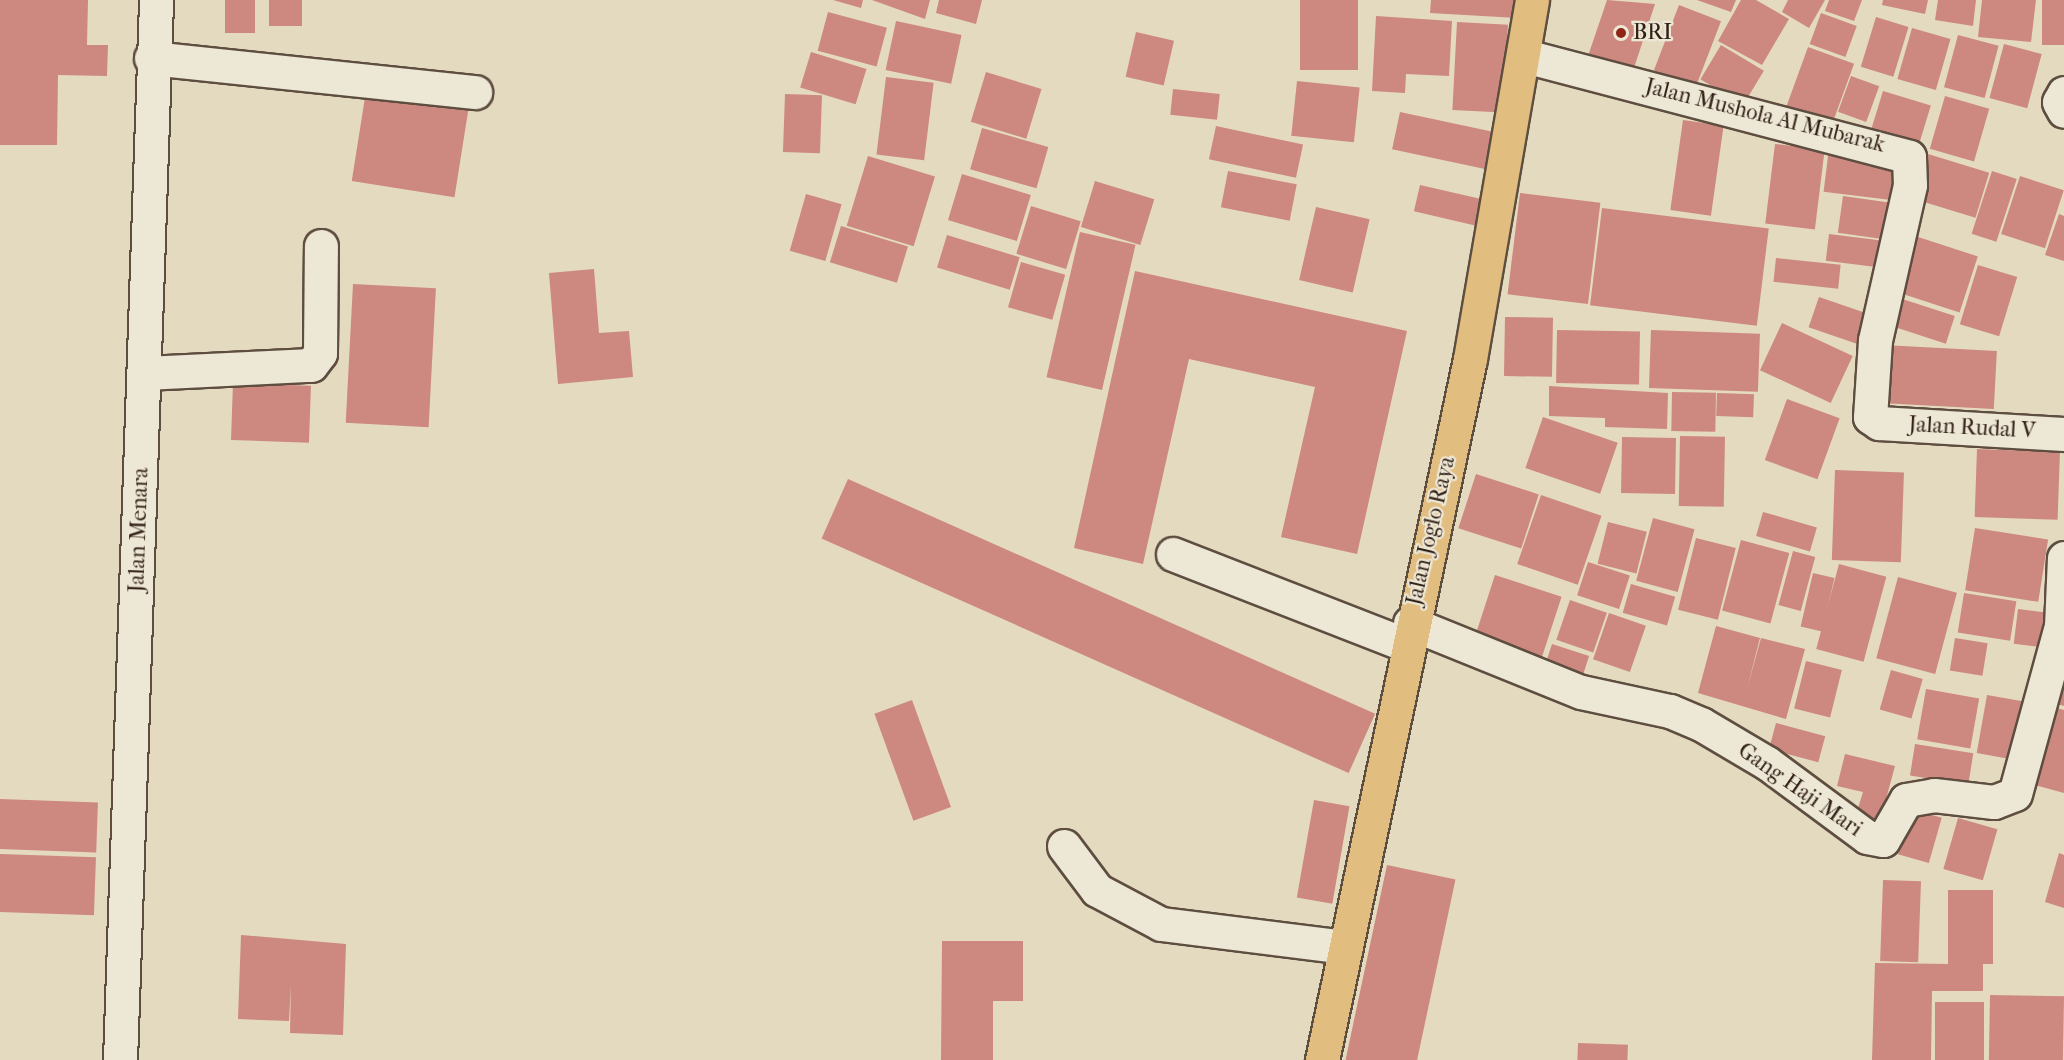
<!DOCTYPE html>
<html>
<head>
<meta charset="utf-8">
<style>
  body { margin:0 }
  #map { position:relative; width:2064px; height:1060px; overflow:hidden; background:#e4dac0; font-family:"IM FELL French Canon",serif }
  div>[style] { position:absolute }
  .building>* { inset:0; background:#cd887f; transform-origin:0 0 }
  .roads { filter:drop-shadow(2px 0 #5e4e40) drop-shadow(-2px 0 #5e4e40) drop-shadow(0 2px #5e4e40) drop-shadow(0 -2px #5e4e40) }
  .minor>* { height:33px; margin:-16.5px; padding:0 16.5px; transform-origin:16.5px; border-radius:16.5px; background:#ede7d6 }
  .major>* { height:33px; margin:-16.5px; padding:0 16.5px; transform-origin:16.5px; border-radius:16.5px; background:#e2bd80 }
  .dots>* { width:16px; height:16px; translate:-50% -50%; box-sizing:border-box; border:3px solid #ede7d6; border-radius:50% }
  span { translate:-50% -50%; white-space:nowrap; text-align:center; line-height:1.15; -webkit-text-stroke:4.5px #ede7d6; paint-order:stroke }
  .poi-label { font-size:22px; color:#312015 }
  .left { translate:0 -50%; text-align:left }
  .street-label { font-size:22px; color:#312015 }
</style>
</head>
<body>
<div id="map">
  <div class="building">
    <div style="clip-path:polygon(0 0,88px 0,87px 45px,108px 45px,107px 76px,58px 75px,57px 145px,0 145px)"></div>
    <div style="left:225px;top:0;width:30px;height:33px"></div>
    <div style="left:269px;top:0;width:33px;height:26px"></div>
    <div style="clip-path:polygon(833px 0,863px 0,861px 8px)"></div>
    <div style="clip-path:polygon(872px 0,930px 0,925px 19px)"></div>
    <div style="clip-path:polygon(939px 0,982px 0,976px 24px,936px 13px)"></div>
    <div style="left:1300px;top:0;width:58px;height:70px"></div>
    <div style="clip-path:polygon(1431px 0,1518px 0,1517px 18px,1430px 13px)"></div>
    <div style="clip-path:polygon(1607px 0,1655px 4px,1631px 77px,1586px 62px)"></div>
    <div style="clip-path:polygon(1697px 0,1736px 0,1731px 12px)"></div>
    <div style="clip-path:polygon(1741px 0,1756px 0,1789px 19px,1762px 65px,1718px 41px)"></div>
    <div style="clip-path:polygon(1788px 0,1825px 0,1809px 28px,1782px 12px)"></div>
    <div style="clip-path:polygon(1829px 0,1862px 0,1854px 21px,1825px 11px)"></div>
    <div style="clip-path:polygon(1883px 0,1928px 0,1925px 14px,1882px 5px)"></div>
    <div style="clip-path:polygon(1938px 0,1976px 0,1973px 26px,1935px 20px)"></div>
    <div style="clip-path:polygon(1982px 0,2036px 0,2031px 42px,1978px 37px)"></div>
    <div style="left:2042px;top:0;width:22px;height:45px"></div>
    <div style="left:1679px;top:5px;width:45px;height:70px;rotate:21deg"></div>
    <div style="left:828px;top:12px;width:61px;height:40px;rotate:15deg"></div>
    <div style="left:1821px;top:13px;width:38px;height:33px;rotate:20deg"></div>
    <div style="clip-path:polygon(1376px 16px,1452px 21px,1449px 76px,1406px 74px,1405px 93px,1372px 91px)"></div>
    <div style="left:1876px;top:17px;width:34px;height:52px;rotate:17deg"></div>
    <div style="left:896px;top:21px;width:67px;height:50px;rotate:12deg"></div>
    <div style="left:1457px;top:22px;width:51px;height:88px;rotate:3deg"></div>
    <div style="left:1912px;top:28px;width:40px;height:53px;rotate:16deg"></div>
    <div style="left:1136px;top:32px;width:39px;height:46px;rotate:13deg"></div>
    <div style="left:1958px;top:35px;width:42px;height:54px;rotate:15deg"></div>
    <div style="left:2004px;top:44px;width:39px;height:56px;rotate:15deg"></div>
    <div style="left:1721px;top:45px;width:50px;height:40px;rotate:31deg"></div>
    <div style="left:1808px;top:47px;width:49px;height:64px;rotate:20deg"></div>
    <div style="left:811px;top:52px;width:58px;height:37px;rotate:17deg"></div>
    <div style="left:986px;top:72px;width:58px;height:52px;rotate:17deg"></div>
    <div style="left:1851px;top:76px;width:30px;height:38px;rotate:20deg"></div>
    <div style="left:886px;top:77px;width:48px;height:78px;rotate:7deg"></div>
    <div style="left:1297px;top:81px;width:63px;height:55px;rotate:6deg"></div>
    <div style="left:1173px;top:89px;width:47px;height:26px;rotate:6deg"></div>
    <div style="left:366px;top:91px;width:104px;height:91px;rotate:9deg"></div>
    <div style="left:1883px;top:91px;width:50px;height:44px;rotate:17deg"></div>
    <div style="left:785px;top:94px;width:37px;height:58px;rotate:2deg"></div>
    <div style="left:1945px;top:96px;width:46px;height:55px;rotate:16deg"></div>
    <div style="left:1400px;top:112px;width:96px;height:38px;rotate:12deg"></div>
    <div style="left:1683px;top:120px;width:41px;height:91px;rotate:8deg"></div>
    <div style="left:1216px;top:126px;width:89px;height:34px;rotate:12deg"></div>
    <div style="left:982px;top:128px;width:69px;height:43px;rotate:16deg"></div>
    <div style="left:1775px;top:144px;width:50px;height:80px;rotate:7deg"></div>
    <div style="left:1829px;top:148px;width:78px;height:44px;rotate:7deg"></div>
    <div style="left:1928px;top:154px;width:64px;height:47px;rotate:17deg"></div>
    <div style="left:868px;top:156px;width:70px;height:73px;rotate:17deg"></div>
    <div style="left:1228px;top:171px;width:70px;height:37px;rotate:11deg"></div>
    <div style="left:1992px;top:171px;width:26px;height:66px;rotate:18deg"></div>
    <div style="left:962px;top:174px;width:72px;height:48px;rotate:17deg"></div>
    <div style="left:2020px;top:176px;width:46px;height:61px;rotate:18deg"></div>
    <div style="left:1095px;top:181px;width:62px;height:48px;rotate:17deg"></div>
    <div style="left:1420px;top:185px;width:65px;height:27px;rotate:13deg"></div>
    <div style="left:1520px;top:193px;width:81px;height:102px;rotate:7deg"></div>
    <div style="left:806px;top:194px;width:37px;height:59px;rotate:16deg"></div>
    <div style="left:1843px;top:196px;width:52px;height:37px;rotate:8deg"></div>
    <div style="left:1031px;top:206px;width:52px;height:50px;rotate:17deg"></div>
    <div style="left:1316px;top:207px;width:55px;height:75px;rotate:13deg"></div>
    <div style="left:1602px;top:208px;width:168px;height:98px;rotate:7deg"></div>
    <div style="clip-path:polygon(2059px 214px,2064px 216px,2064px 261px,2045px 255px)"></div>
    <div style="left:841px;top:226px;width:70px;height:38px;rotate:17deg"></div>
    <div style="left:1080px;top:232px;width:57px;height:149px;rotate:13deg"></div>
    <div style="left:1829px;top:234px;width:59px;height:27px;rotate:7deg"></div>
    <div style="left:947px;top:235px;width:76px;height:34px;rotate:17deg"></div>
    <div style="left:1915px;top:236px;width:66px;height:59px;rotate:18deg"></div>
    <div style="left:1776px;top:258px;width:65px;height:24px;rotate:6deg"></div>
    <div style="left:1021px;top:262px;width:46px;height:47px;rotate:16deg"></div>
    <div style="left:1978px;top:265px;width:41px;height:62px;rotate:17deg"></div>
    <div style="clip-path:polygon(594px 269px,599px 333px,629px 331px,633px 377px,558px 384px,549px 273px)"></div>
    <div style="clip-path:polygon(1135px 271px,1407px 331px,1357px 554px,1281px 537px,1315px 387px,1189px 359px,1143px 564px,1074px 548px)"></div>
    <div style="left:353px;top:284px;width:83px;height:139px;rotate:3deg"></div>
    <div style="left:1893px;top:296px;width:65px;height:29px;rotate:18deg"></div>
    <div style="left:1819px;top:297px;width:54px;height:32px;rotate:19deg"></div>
    <div style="left:1505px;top:317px;width:48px;height:59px;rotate:1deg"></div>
    <div style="left:1782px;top:323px;width:78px;height:52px;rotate:25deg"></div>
    <div style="left:1557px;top:330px;width:83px;height:53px;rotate:1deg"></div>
    <div style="left:1651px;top:330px;width:109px;height:58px;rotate:2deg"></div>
    <div style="left:1883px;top:345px;width:114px;height:58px;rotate:3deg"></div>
    <div style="left:233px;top:383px;width:78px;height:57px;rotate:2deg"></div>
    <div style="clip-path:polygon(1549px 386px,1668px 393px,1667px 429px,1605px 427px,1605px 418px,1549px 416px)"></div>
    <div style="left:1672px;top:392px;width:44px;height:39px;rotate:1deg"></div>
    <div style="left:1717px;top:393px;width:37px;height:23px;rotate:2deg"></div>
    <div style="left:1787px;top:399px;width:56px;height:65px;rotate:20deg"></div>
    <div style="left:1543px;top:417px;width:79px;height:54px;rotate:19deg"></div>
    <div style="left:1680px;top:436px;width:45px;height:70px;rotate:1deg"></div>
    <div style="left:1622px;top:437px;width:54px;height:56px;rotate:1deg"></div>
    <div style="left:1977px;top:449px;width:83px;height:68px;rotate:2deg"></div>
    <div style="left:1835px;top:470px;width:69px;height:90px;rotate:2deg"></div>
    <div style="left:1476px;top:474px;width:66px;height:57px;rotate:18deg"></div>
    <div style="left:848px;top:479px;width:577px;height:65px;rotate:24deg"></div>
    <div style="left:1541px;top:495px;width:64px;height:73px;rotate:19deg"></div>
    <div style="left:1763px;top:512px;width:56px;height:25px;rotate:16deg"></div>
    <div style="left:1653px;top:518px;width:43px;height:65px;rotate:15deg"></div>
    <div style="left:1608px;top:522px;width:40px;height:43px;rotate:14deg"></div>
    <div style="left:1975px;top:528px;width:74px;height:63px;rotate:9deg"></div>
    <div style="left:1696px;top:538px;width:41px;height:74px;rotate:14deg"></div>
    <div style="left:1741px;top:540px;width:50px;height:73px;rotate:15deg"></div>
    <div style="left:1793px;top:551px;width:23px;height:56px;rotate:15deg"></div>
    <div style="left:1588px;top:562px;width:44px;height:35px;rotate:18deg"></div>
    <div style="left:1839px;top:564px;width:49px;height:88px;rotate:15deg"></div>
    <div style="left:1813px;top:573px;width:22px;height:55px;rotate:13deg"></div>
    <div style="left:1495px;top:575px;width:70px;height:69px;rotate:18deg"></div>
    <div style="left:1898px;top:577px;width:61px;height:84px;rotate:15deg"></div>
    <div style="left:1631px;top:584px;width:46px;height:30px;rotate:16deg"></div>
    <div style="left:1964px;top:593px;width:53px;height:40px;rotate:9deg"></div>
    <div style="left:1570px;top:600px;width:39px;height:42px;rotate:19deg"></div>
    <div style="left:2018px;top:609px;width:38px;height:35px;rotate:7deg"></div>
    <div style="left:1609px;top:613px;width:39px;height:49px;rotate:19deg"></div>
    <div style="clip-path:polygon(1716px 626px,1760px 638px,1747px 689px,1761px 638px,1805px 649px,1786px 719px,1698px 693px)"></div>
    <div style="left:1955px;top:638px;width:33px;height:33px;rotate:9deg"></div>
    <div style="left:1552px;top:644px;width:39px;height:29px;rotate:18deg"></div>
    <div style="left:1806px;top:661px;width:37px;height:49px;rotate:14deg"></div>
    <div style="clip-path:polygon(2064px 667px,2064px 706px,2046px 701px)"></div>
    <div style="left:1891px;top:670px;width:33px;height:41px;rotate:16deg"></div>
    <div style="left:1926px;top:689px;width:54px;height:51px;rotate:10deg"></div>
    <div style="left:1987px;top:695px;width:42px;height:59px;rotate:10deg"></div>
    <div style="left:912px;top:700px;width:114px;height:40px;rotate:70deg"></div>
    <div style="clip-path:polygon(2046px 705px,2064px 710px,2064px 793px,2024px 782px)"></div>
    <div style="left:1776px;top:723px;width:51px;height:27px;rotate:15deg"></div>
    <div style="left:1915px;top:744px;width:59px;height:32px;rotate:9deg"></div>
    <div style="clip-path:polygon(1845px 754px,1895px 766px,1879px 825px,1855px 818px,1863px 792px,1837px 786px)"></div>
    <div style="left:0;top:799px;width:98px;height:50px;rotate:2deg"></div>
    <div style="left:1314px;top:800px;width:36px;height:99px;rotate:10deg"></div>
    <div style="left:1911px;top:809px;width:32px;height:47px;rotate:16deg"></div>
    <div style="left:1958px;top:818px;width:41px;height:53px;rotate:16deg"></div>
    <div style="clip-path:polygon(2059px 853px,2064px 855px,2064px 908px,2045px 902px)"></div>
    <div style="left:0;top:854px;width:96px;height:58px;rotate:2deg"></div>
    <div style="left:1387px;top:865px;width:70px;height:199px;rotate:12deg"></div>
    <div style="left:1883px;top:880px;width:38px;height:81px;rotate:2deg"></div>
    <div style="clip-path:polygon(1948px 890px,1993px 890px,1993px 964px,1983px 964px,1983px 991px,1932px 991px,1931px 1060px,1872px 1060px,1875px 963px,1948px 964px)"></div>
    <div style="clip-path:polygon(241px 935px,346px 944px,343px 1035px,290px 1033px,291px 984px,289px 1021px,238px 1019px)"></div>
    <div style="clip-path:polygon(942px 941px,1023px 941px,1023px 1001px,993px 1001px,993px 1060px,941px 1060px)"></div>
    <div style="left:1990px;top:995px;width:74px;height:65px;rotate:1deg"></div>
    <div style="left:1935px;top:1002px;width:49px;height:58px"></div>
    <div style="left:1578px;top:1043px;width:50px;height:17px;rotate:2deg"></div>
  </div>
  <div class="roads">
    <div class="minor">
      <div style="left:1525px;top:56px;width:397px;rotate:14.7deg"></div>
      <div style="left:1909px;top:157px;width:28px;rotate:88deg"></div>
      <div style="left:1910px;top:185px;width:159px;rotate:102.7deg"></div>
      <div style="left:1875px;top:340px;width:77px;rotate:93.7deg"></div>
      <div style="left:1870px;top:417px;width:11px;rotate:34deg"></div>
      <div style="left:1879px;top:423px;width:185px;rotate:3.4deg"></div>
      <div style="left:151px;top:58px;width:326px;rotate:6deg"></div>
      <div style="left:2064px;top:93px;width:10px;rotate:119deg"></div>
      <div style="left:2059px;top:102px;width:10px;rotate:61deg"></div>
      <div style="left:145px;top:373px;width:166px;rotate:-2.8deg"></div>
      <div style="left:311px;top:365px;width:15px;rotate:-53deg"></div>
      <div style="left:320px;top:353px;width:107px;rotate:-89.5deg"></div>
      <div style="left:1173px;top:554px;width:250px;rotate:21.3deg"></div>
      <div style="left:1410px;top:623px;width:184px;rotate:22deg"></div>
      <div style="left:1581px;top:692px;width:91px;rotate:12.1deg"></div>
      <div style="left:1670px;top:711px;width:34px;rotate:23deg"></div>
      <div style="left:1701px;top:724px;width:77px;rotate:30.6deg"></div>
      <div style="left:1767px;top:763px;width:124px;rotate:36.5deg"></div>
      <div style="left:1867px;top:837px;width:16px;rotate:11deg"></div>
      <div style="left:1883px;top:840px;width:46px;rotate:-60.1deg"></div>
      <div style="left:1906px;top:800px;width:28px;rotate:-10deg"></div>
      <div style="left:1934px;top:795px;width:60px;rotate:6.7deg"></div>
      <div style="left:1994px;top:802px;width:22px;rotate:-21deg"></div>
      <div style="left:2015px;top:794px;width:174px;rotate:-74.7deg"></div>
      <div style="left:2061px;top:626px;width:68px;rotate:-87.5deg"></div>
      <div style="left:1064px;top:846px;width:55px;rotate:53.1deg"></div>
      <div style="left:1097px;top:890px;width:72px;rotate:28deg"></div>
      <div style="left:1161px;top:924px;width:186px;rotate:7.1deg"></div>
      <div style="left:120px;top:1060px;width:1061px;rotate:-88.05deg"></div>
    </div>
    <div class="major">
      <div style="left:1322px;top:1060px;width:716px;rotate:-78.08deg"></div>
      <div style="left:1470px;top:359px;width:364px;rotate:-80.2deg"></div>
    </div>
  </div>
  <div class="dots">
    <div style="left:1621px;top:33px;background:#8f2418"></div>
  </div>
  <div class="poi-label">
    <span class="left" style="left:1633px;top:33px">BRI</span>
  </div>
  <div class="street-label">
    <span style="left:1765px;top:116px;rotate:14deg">Jalan Mushola Al Mubarak</span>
    <span style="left:1972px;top:428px;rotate:3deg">Jalan Rudal V</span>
    <span style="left:139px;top:530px;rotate:-88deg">Jalan Menara</span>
    <span style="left:1431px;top:531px;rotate:-77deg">Jalan Joglo Raya</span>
    <span style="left:1800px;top:790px;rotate:35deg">Gang Haji Mari</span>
  </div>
</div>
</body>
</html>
